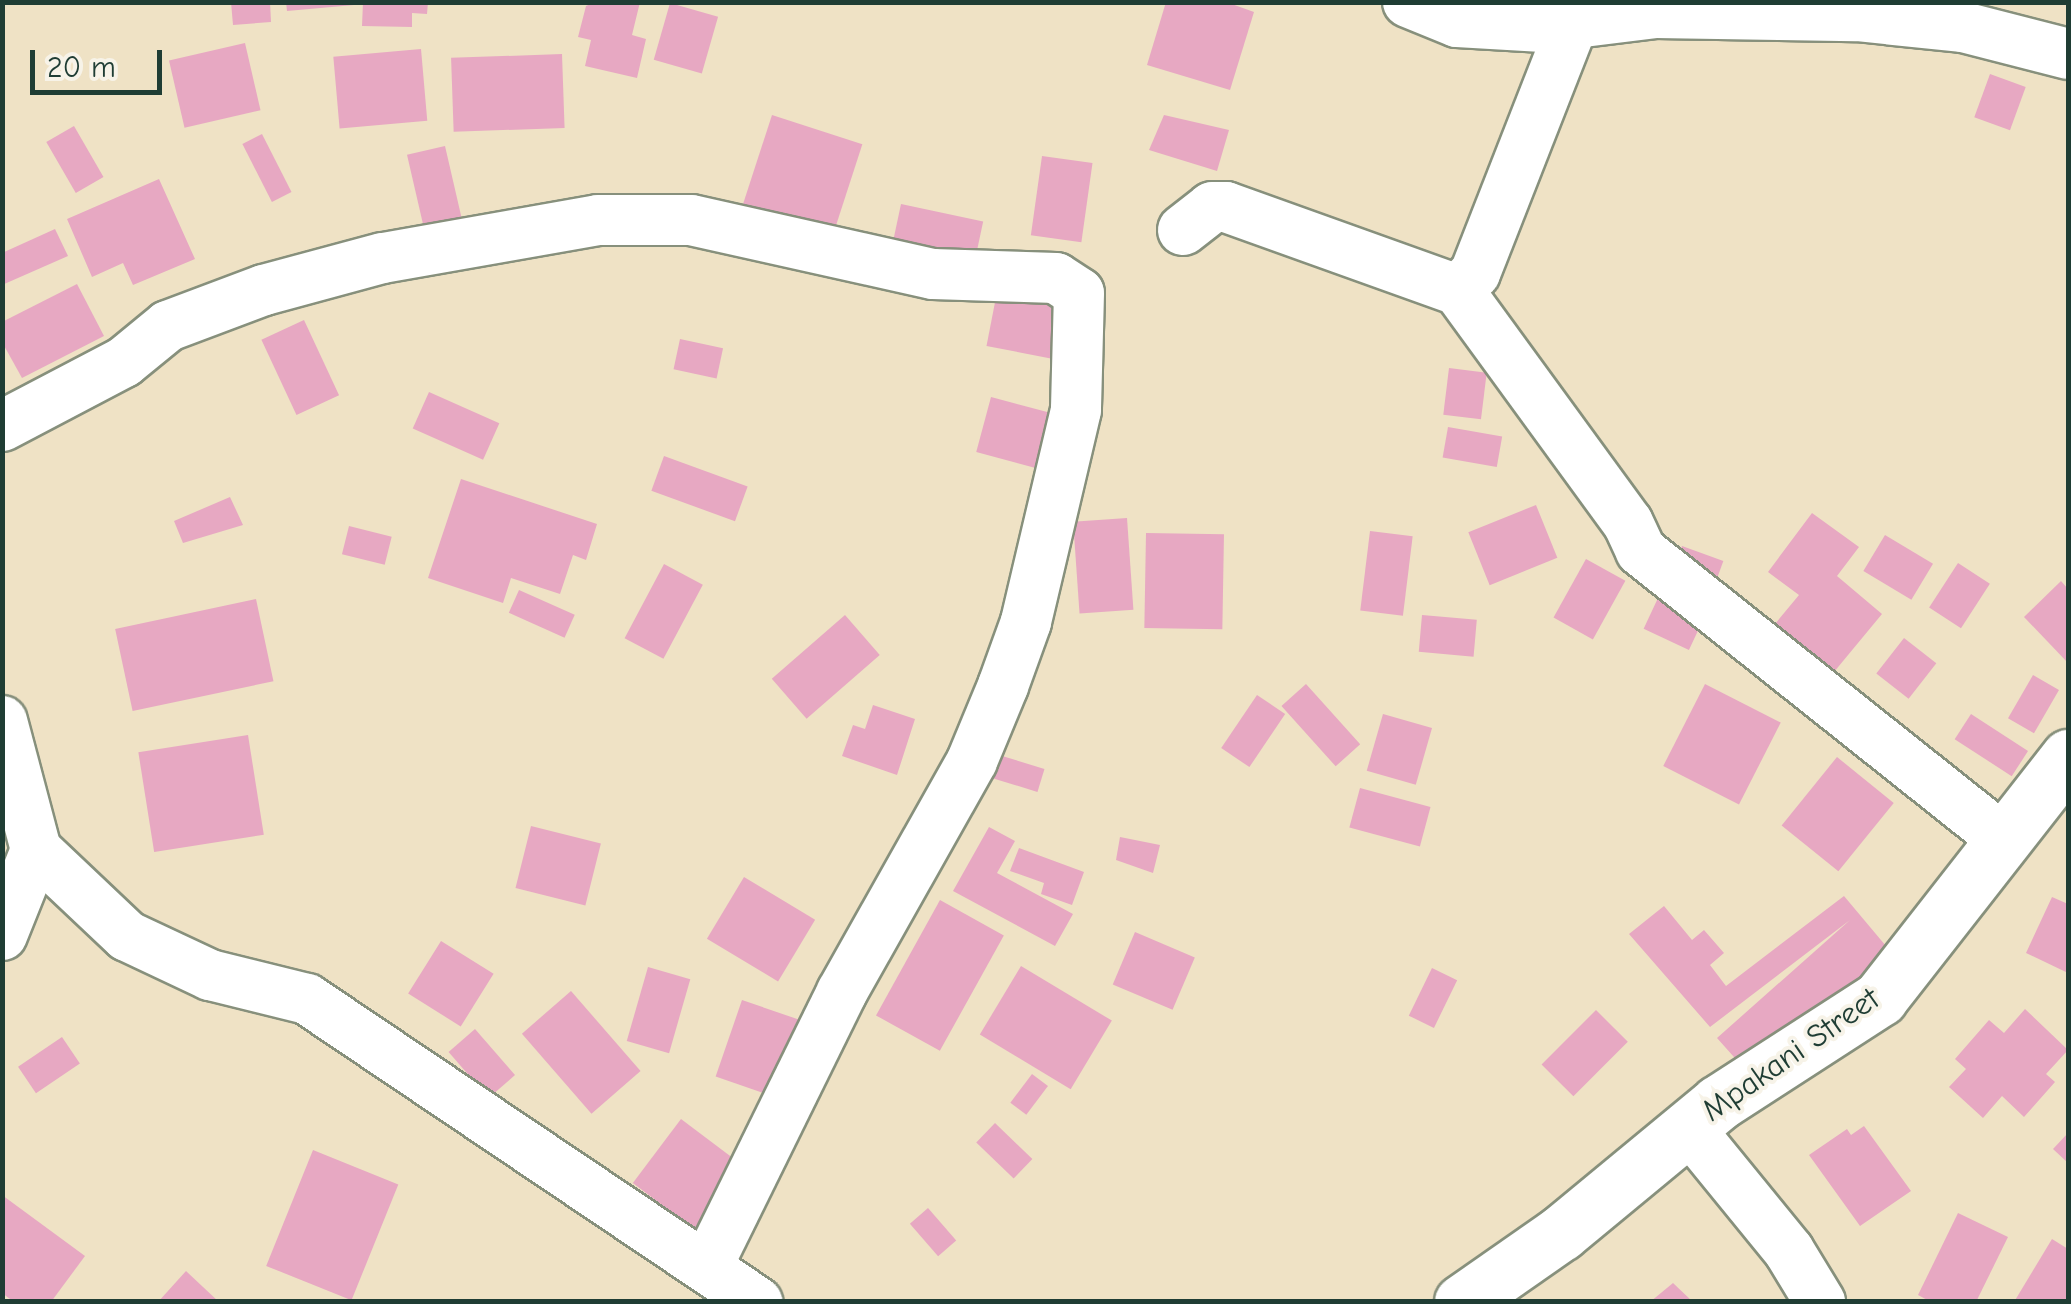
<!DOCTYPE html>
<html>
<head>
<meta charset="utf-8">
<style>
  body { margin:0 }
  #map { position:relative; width:2071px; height:1304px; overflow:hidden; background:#efe2c5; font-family:"Comic Neue",sans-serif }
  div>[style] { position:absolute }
  .building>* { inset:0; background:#e7a8c2; transform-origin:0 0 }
  .roads { filter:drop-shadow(2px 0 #87907c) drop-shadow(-2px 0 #87907c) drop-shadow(0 2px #87907c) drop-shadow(0 -2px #87907c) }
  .minor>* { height:50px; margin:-25px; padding:0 25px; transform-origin:25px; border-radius:25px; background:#fff }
  .tertiary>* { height:55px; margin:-27.5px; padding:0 27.5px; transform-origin:27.5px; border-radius:27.5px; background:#fff }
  span { translate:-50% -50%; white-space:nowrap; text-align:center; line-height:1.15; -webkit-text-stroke:8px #f7f3e8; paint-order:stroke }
  .street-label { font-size:32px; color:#1f3d34 }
  .frame { position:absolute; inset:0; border:5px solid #1f3d34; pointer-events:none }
  .scale { position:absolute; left:30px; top:50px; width:132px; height:45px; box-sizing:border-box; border:5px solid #1f3d34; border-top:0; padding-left:12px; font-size:30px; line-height:35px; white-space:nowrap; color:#1f3d34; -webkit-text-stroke:8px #f7f3e8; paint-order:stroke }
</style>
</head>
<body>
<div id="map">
  <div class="building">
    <div style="clip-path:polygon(231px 2px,270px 2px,271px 22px,233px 25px)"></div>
    <div style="clip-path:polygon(286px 2px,354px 2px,354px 5px,287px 11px)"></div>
    <div style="clip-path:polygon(363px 2px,428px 2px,427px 14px,412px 13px,412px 27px,362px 26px)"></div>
    <div style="clip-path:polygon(595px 2px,640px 2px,632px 35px,646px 39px,637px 78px,585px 66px,591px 40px,578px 37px,586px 6px)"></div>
    <div style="clip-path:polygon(1166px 2px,1226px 2px,1254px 12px,1230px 90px,1147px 65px)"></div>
    <div style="left:670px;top:3px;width:50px;height:59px;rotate:16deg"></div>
    <div style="left:245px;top:43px;width:69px;height:78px;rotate:77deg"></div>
    <div style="left:421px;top:49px;width:72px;height:88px;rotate:85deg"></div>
    <div style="left:562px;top:54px;width:74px;height:111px;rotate:88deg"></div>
    <div style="left:1990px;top:74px;width:38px;height:46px;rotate:20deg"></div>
    <div style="left:772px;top:115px;width:95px;height:111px;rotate:18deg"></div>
    <div style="clip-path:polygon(1164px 115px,1229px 130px,1217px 171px,1149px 150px)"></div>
    <div style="left:74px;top:126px;width:59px;height:32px;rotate:60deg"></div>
    <div style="left:262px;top:134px;width:65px;height:22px;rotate:63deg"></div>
    <div style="left:445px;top:146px;width:78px;height:39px;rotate:77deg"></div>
    <div style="left:1042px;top:156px;width:51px;height:80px;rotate:8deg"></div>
    <div style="clip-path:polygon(159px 179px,195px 259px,133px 285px,123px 263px,92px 277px,67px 219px)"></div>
    <div style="left:901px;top:204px;width:84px;height:47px;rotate:12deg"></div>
    <div style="clip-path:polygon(55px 229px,68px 256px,2px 285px,2px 253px)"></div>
    <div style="clip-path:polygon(77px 284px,104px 336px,22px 378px,2px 342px,2px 322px)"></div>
    <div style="left:997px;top:292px;width:72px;height:55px;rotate:11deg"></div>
    <div style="left:304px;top:320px;width:83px;height:47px;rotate:65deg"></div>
    <div style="left:680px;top:339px;width:44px;height:31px;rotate:12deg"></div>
    <div style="left:1449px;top:368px;width:38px;height:47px;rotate:7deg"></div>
    <div style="left:429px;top:392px;width:77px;height:40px;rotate:24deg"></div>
    <div style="left:991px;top:397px;width:69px;height:57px;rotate:15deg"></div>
    <div style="left:1448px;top:427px;width:55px;height:31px;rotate:10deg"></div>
    <div style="left:664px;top:456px;width:89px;height:37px;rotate:20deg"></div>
    <div style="clip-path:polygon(461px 479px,597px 524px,586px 560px,573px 555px,560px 594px,511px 578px,503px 603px,428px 578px)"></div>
    <div style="clip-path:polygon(230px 497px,243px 525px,183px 543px,174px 521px)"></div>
    <div style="left:1536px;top:505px;width:57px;height:73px;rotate:68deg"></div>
    <div style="clip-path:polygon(1812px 513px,1859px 547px,1837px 576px,1882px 614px,1829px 678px,1770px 630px,1799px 595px,1768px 572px)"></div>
    <div style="left:1127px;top:518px;width:92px;height:54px;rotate:86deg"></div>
    <div style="left:349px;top:526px;width:44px;height:29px;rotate:14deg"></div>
    <div style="left:1370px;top:531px;width:43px;height:80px;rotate:7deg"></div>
    <div style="left:1146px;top:533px;width:78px;height:95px;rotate:1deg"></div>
    <div style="left:1885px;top:535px;width:56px;height:42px;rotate:31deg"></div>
    <div style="left:1682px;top:546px;width:44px;height:30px;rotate:20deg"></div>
    <div style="left:1586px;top:559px;width:45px;height:67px;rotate:29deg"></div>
    <div style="left:1958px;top:563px;width:38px;height:53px;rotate:33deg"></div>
    <div style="left:664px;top:564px;width:44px;height:84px;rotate:28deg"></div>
    <div style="clip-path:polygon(2061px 581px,2068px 589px,2068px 663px,2024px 617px)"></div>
    <div style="left:519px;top:590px;width:61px;height:25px;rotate:24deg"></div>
    <div style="left:1658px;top:598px;width:50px;height:34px;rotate:25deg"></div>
    <div style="left:256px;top:599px;width:84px;height:144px;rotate:78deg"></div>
    <div style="left:845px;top:615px;width:53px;height:97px;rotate:49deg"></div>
    <div style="left:1422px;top:615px;width:55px;height:37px;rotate:5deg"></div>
    <div style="left:1904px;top:638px;width:41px;height:45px;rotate:38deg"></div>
    <div style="left:2033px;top:675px;width:30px;height:50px;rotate:30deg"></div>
    <div style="left:1306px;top:684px;width:81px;height:33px;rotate:48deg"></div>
    <div style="left:1705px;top:684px;width:85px;height:92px;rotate:27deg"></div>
    <div style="left:1257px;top:695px;width:34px;height:64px;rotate:34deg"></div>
    <div style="clip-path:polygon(873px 705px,915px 719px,897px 775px,842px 756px,853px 725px,865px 729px)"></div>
    <div style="left:1383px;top:714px;width:51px;height:59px;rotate:16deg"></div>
    <div style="left:1971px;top:714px;width:68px;height:30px;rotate:33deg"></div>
    <div style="left:248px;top:735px;width:101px;height:111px;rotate:81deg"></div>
    <div style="left:989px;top:752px;width:58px;height:24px;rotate:17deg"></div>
    <div style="left:1837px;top:757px;width:73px;height:88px;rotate:39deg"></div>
    <div style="left:1360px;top:788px;width:73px;height:41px;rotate:15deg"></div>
    <div style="left:531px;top:826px;width:72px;height:64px;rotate:14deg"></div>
    <div style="clip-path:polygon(989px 827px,1015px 841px,997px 873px,1073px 914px,1055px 946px,953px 891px)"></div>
    <div style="clip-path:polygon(1120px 837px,1160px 845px,1153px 873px,1116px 860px)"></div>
    <div style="clip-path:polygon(1019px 848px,1084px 872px,1072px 905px,1041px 894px,1044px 883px,1010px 871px)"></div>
    <div style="left:744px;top:877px;width:83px;height:72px;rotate:31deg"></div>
    <div style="clip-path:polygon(1844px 896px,1891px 952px,1750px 1075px,1717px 1038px,1850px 920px,1710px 1027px,1629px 934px,1664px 906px,1692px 940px,1704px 930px,1724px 953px,1710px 965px,1726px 986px)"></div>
    <div style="clip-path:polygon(2052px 897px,2068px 904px,2068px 973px,2026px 953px)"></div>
    <div style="left:940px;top:900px;width:73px;height:132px;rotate:29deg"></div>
    <div style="left:1135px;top:932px;width:65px;height:57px;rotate:23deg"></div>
    <div style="left:441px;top:941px;width:62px;height:62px;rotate:32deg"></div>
    <div style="left:1021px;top:966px;width:106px;height:80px;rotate:31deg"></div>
    <div style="left:648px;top:967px;width:44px;height:77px;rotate:16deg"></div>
    <div style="left:1432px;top:968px;width:28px;height:53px;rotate:26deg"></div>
    <div style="left:571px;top:991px;width:106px;height:65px;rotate:49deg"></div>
    <div style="left:742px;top:1000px;width:72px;height:81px;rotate:19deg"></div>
    <div style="clip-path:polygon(2025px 1009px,2068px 1050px,2046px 1074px,2055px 1082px,2024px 1117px,2002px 1096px,1983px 1118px,1949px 1087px,1966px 1069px,1955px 1059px,1989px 1020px,2004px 1033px)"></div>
    <div style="left:1596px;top:1010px;width:45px;height:77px;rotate:45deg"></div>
    <div style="left:475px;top:1029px;width:61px;height:35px;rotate:49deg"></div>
    <div style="left:62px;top:1037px;width:32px;height:53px;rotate:56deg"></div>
    <div style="left:1032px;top:1074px;width:20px;height:36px;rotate:37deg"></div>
    <div style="left:681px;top:1119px;width:79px;height:80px;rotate:37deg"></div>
    <div style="left:995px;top:1123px;width:52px;height:27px;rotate:44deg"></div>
    <div style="clip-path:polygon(1864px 1126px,1911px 1191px,1860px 1226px,1809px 1155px,1847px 1129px,1851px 1135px)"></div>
    <div style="clip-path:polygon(2068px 1133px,2068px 1163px,2053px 1149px)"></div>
    <div style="left:313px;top:1150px;width:92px;height:125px;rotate:22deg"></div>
    <div style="clip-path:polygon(2px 1195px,85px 1256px,51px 1302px,14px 1302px,2px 1293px)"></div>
    <div style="left:928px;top:1208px;width:43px;height:24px;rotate:49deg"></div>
    <div style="clip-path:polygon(1958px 1213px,2008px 1237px,1976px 1302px,1931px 1302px,1918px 1295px)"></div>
    <div style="clip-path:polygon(2052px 1239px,2068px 1249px,2066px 1302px,2014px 1302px)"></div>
    <div style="clip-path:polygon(186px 1271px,219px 1302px,158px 1302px)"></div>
    <div style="clip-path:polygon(1673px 1283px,1693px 1302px,1650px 1302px)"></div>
  </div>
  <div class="roads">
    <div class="minor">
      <div style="left:1408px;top:2px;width:53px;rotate:22.2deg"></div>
      <div style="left:1457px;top:22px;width:86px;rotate:3.3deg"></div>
      <div style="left:1543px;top:27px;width:114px;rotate:-7.1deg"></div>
      <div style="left:1656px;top:13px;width:200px;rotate:0.9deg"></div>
      <div style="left:1856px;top:16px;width:108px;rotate:5.9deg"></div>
      <div style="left:1963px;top:27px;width:108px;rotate:14.4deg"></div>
      <div style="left:1183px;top:230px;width:37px;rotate:-38deg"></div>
      <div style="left:1212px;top:207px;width:14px"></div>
      <div style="left:1226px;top:207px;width:246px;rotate:19.7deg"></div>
      <div style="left:1458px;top:290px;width:24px;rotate:-45deg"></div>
      <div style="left:1475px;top:273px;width:269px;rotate:-68.6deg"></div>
      <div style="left:1458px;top:290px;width:288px;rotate:53.9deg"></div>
      <div style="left:1628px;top:523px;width:31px;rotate:65deg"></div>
      <div style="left:1641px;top:551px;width:464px;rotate:38.5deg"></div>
      <div style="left:2px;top:426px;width:138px;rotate:-27.7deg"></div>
      <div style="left:124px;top:362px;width:57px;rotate:-39.3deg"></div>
      <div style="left:168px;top:326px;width:103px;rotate:-20.6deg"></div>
      <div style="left:264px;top:290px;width:123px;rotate:-15.1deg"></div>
      <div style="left:383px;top:258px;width:218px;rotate:-10deg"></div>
      <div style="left:598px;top:220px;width:93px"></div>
      <div style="left:691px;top:220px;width:248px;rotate:12.6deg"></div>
      <div style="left:933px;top:274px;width:123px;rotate:1.9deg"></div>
      <div style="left:1056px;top:278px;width:27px;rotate:33deg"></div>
      <div style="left:1079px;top:293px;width:117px;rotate:91.5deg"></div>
      <div style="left:1076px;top:410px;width:218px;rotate:103.3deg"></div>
      <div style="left:1026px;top:622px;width:68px;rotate:109.8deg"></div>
      <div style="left:1003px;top:686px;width:81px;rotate:112.5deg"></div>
      <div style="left:972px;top:761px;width:265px;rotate:119.4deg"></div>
      <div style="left:842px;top:992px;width:305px;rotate:116.2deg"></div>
      <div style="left:2px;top:721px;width:133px;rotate:75.2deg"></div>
      <div style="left:36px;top:850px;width:125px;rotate:43.4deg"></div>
      <div style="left:127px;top:936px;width:92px;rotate:25.2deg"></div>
      <div style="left:210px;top:975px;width:100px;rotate:13.9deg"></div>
      <div style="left:307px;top:999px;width:543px;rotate:33.95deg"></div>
      <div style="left:2px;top:935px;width:92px;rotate:-68.2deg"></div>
      <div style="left:1688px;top:1127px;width:160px;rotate:50.8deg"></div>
      <div style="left:1789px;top:1251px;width:60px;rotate:58.7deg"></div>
    </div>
    <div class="tertiary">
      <div style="left:1462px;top:1302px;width:121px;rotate:-34.9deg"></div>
      <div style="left:1561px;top:1233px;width:204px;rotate:-39.6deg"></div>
      <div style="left:1718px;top:1103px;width:193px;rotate:-32.9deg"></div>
      <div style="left:1880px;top:998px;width:306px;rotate:-52deg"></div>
    </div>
  </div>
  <div class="street-label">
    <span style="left:1791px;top:1055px;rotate:-35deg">Mpakani Street</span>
  </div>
  <div class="frame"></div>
  <div class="scale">20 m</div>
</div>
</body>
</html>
